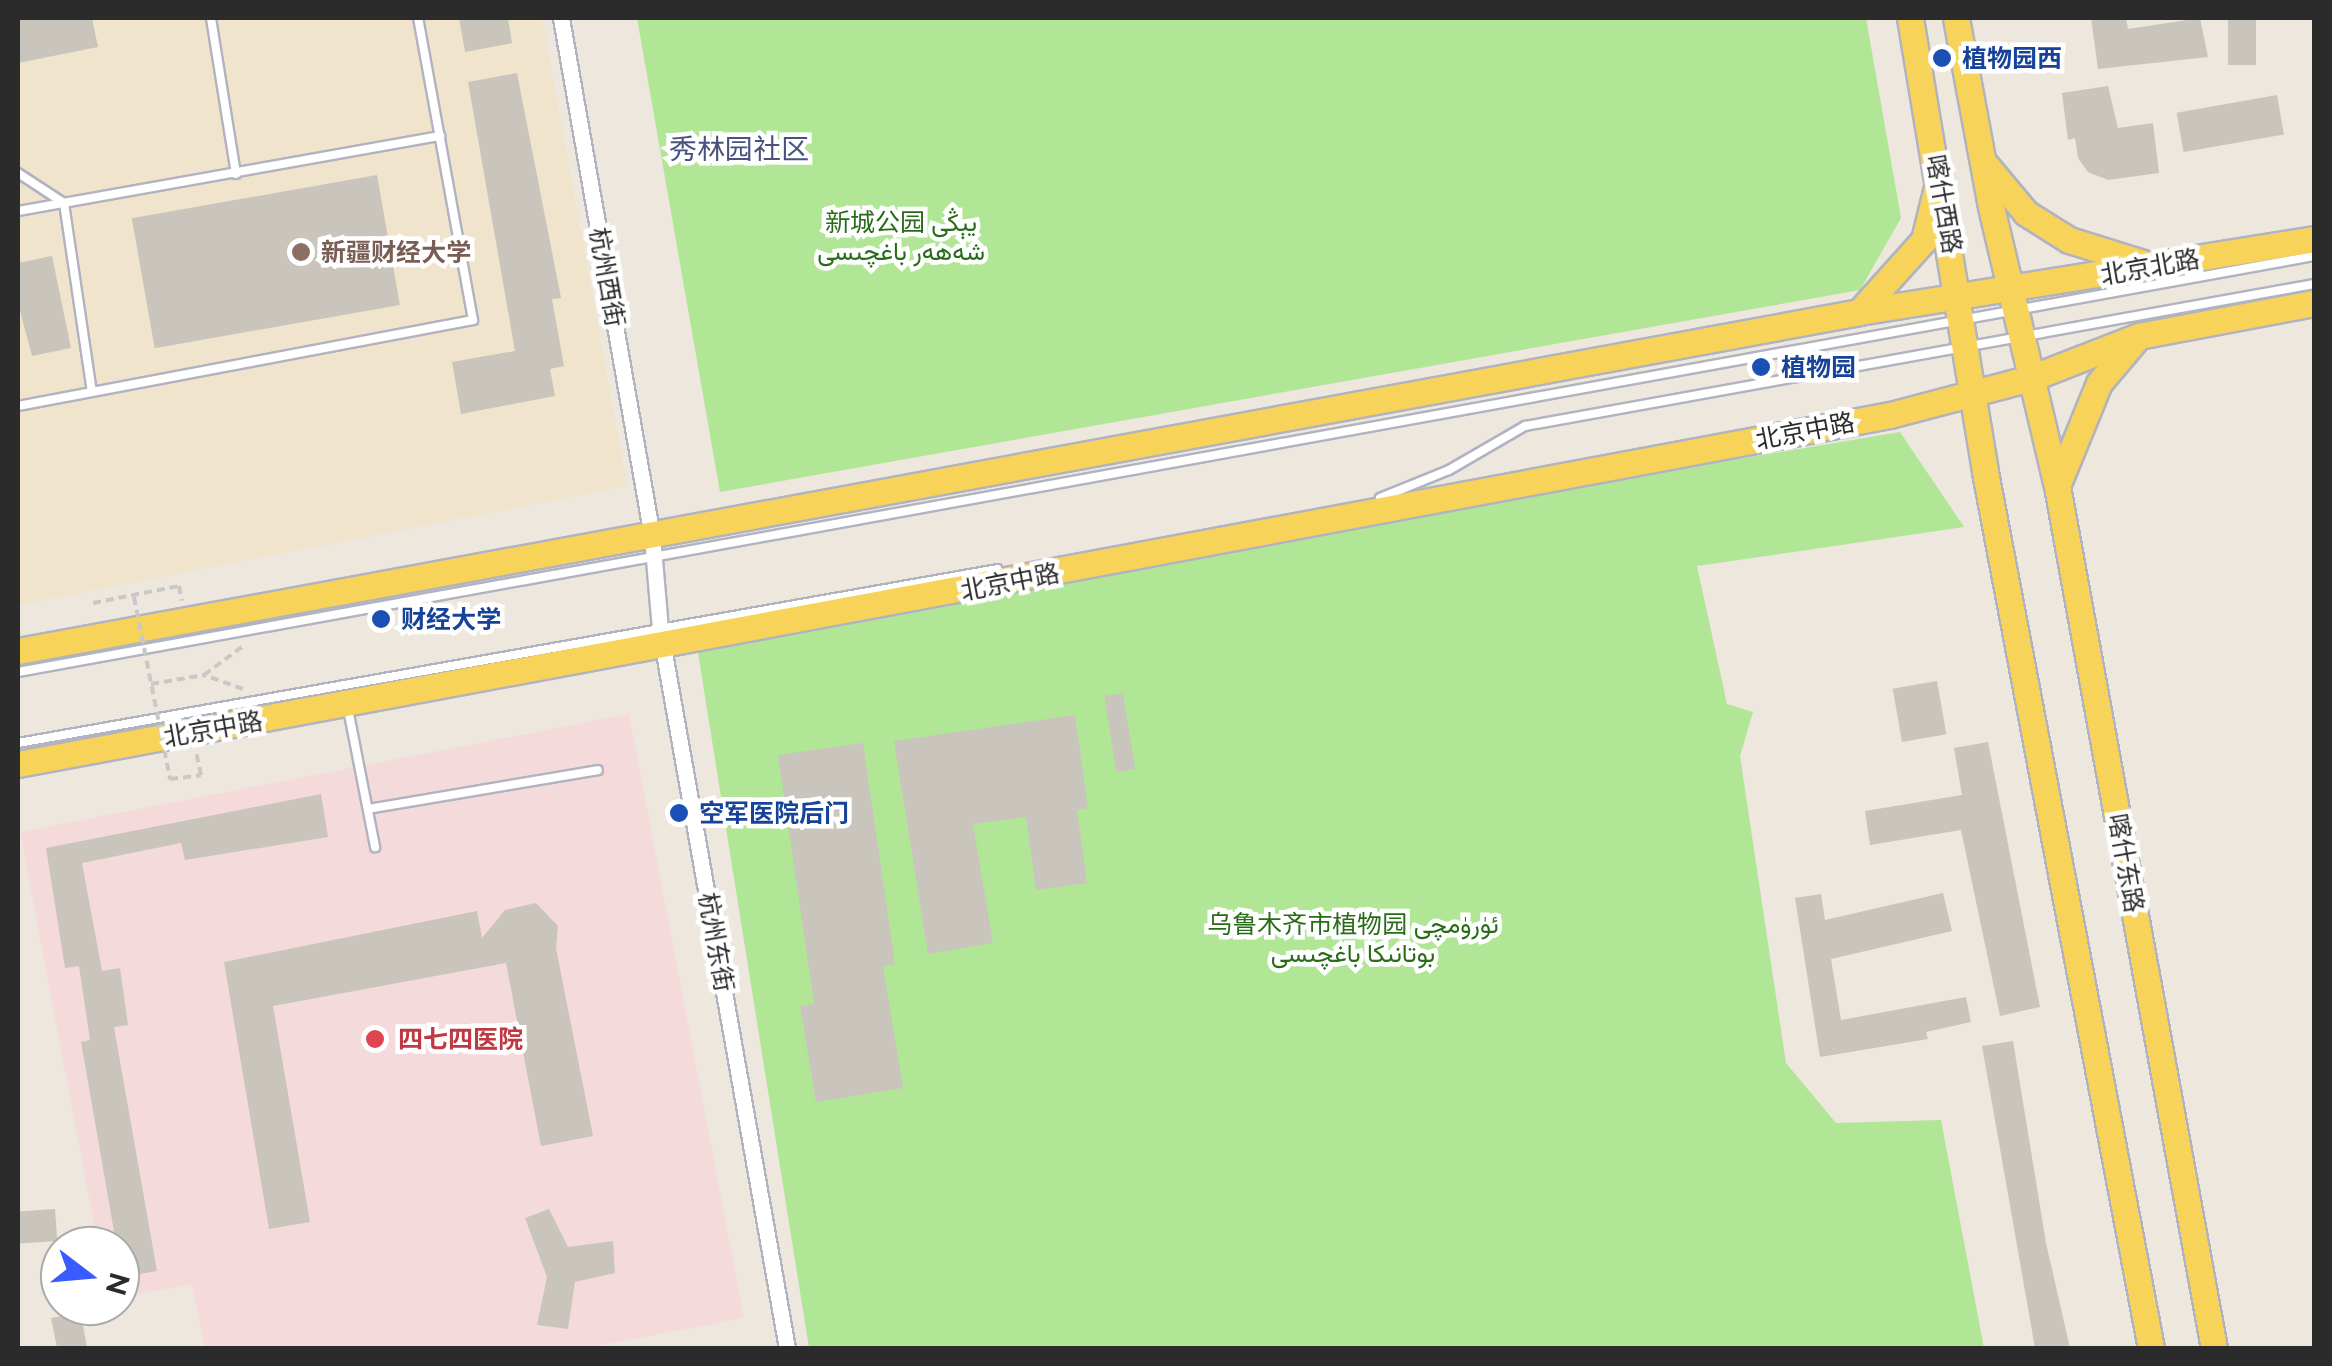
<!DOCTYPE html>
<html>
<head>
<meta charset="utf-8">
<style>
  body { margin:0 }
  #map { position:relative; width:2332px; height:1366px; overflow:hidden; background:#eee7dd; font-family:Raleway,Vazirmatn,"Noto Sans SC",sans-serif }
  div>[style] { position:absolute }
  .education>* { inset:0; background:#f0e4cc }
  .medical>* { inset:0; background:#f5dadb }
  .green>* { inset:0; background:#b1e697 }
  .building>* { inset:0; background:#c9c4bc; transform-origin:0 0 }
  .path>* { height:4px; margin-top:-2px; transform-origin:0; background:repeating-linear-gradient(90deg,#c8c8c8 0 8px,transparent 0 13px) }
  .roads { filter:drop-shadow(2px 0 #b1b3c0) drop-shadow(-2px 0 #b1b3c0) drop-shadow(0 2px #b1b3c0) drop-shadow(0 -2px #b1b3c0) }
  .service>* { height:8px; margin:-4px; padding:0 4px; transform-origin:4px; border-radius:4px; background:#fff }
  .minor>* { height:15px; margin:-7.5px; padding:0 7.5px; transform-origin:7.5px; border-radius:7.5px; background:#fff }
  .primary>* { height:25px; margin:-12.5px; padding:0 12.5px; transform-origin:12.5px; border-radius:12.5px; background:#f7d459 }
  .path-bridge>* { height:4px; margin-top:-2px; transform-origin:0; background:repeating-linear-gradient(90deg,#c8c8c8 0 8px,transparent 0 13px) }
  .dots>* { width:28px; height:28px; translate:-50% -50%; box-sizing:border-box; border:5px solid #fff; border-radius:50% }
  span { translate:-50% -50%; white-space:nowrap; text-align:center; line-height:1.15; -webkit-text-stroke:9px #fff; paint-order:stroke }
  .transit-label { font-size:25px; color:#164399; font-weight:700 }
  .left { translate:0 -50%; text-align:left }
  .street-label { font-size:25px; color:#2b2b2b }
  .park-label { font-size:25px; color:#286c17 }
  .education-label { font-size:25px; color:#785e54; font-weight:700 }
  .health-label { font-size:25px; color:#be3a42; font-weight:700 }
  .neighbourhood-label { font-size:28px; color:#49527e }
  .frame { position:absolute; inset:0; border:20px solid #2b2b2b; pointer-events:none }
  .north { position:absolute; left:40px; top:1226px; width:100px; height:100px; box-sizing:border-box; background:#fff; border:2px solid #aaa; border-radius:50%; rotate:106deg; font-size:28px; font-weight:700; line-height:40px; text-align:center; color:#2b2b2b }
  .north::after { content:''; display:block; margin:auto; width:35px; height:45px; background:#395bff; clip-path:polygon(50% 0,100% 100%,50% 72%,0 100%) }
</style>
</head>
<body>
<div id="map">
  <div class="education">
    <div style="clip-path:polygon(18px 18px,542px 18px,627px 486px,18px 605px)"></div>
  </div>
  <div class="medical">
    <div style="clip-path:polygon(629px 714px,744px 1318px,586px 1348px,205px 1348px,192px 1284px,120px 1297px,120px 1246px,98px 1246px,20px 832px)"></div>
  </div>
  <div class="green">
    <div style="clip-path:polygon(637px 18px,1866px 18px,1901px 218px,1860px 290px,720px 492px)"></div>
    <div style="clip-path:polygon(1900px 432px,1964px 527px,1697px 566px,1727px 704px,1753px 712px,1740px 756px,1786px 1063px,1836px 1123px,1941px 1120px,1984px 1348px,809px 1348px,695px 634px)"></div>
  </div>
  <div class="building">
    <div style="clip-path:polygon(18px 18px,92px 18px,98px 47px,18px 63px)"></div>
    <div style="clip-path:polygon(459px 18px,508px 18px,512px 43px,465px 52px)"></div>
    <div style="clip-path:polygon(2091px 18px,2126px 18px,2128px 29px,2200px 18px,2208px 57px,2098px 69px)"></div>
    <div style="left:2228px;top:18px;width:28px;height:47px"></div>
    <div style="clip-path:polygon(517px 73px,561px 298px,552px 299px,564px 366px,550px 369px,555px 396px,461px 414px,452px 362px,515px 351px,468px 82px)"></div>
    <div style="clip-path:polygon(2108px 86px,2118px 128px,2153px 123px,2159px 173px,2108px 180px,2088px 172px,2078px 158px,2075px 138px,2068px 140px,2062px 93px)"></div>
    <div style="left:2277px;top:95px;width:40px;height:102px;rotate:80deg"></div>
    <div style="left:377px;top:175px;width:132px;height:249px;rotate:80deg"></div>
    <div style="clip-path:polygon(52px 256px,71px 348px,32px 356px,18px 303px,18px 263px)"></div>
    <div style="left:1937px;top:681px;width:54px;height:45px;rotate:80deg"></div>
    <div style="left:1123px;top:693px;width:77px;height:19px;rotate:81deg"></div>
    <div style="clip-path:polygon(1075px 715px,1088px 808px,1077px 810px,1087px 883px,1036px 890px,1026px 817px,973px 824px,993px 943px,928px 954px,894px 741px)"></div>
    <div style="clip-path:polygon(1988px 742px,2040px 1007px,2000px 1016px,1961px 830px,1870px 845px,1865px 811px,1962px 795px,1954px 748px)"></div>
    <div style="clip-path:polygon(863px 743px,895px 964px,883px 966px,903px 1088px,816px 1102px,800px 1006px,814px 1004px,778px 755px)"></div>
    <div style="clip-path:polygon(321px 794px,328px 837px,185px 860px,181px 843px,82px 863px,102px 971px,120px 968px,128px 1025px,114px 1027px,157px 1271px,122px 1277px,81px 1042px,90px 1040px,79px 966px,65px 968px,46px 848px)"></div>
    <div style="clip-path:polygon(1943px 893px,1952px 931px,1831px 959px,1841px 1020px,1966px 997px,1971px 1022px,1926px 1032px,1928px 1039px,1820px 1057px,1795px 898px,1821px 894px,1825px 920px)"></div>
    <div style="clip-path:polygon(536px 903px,558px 926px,556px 948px,593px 1136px,541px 1146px,506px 963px,273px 1006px,310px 1222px,269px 1229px,224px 962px,477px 911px,482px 938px,505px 910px)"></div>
    <div style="clip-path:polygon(2013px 1041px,2046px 1243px,2070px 1348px,2035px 1348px,1982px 1046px)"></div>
    <div style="left:55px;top:1209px;width:32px;height:37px;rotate:86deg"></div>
    <div style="clip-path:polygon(549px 1209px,568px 1247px,613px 1241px,615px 1273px,575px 1282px,568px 1329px,537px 1325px,547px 1277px,525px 1218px)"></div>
    <div style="clip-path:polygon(81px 1313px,87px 1348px,57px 1348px,51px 1318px)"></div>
  </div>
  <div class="path">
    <div style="left:93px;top:603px;width:88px;rotate:-11.2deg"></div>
    <div style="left:179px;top:586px;width:15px;rotate:79deg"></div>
    <div style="left:151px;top:684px;width:54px;rotate:-9.6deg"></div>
    <div style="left:243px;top:689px;width:41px;rotate:-160.3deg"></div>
    <div style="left:204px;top:675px;width:49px;rotate:-36.6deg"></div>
    <div style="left:170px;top:779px;width:31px;rotate:-7deg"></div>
    <div style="left:201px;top:775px;width:25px;rotate:-102deg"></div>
  </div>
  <div class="roads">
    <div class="service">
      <div style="left:211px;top:18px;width:158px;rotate:80.9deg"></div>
      <div style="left:18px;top:173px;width:55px;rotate:33.1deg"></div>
      <div style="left:64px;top:203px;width:191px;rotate:81.6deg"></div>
      <div style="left:18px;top:211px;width:429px;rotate:-10.1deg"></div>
      <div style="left:18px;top:406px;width:463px;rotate:-10.7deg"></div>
      <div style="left:473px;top:320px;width:307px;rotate:-100.3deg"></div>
      <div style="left:1380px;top:498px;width:74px;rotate:-22.1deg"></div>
      <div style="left:1449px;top:470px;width:88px;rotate:-30.1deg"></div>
      <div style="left:1525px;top:426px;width:802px;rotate:-10.2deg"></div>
      <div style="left:18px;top:672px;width:2333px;rotate:-10.27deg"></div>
      <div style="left:348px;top:709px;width:141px;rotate:78.9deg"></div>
      <div style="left:18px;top:743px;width:995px;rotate:-10.07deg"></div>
      <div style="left:368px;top:809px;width:233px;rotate:-9.6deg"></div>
    </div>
    <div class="minor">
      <div style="left:561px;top:18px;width:526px;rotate:80.04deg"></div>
      <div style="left:652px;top:536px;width:94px;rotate:85.1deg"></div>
      <div style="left:660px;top:630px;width:729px;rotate:79.97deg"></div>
    </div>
    <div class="primary">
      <div style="left:1910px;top:18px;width:460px;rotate:80.6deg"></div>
      <div style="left:1985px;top:472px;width:892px;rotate:79.27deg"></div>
      <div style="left:1956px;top:18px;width:192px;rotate:79.5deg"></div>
      <div style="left:1991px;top:207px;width:287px;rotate:76.7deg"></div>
      <div style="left:2057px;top:486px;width:876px;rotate:79.68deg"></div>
      <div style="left:1985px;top:164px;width:64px;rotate:50.1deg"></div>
      <div style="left:2026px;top:213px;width:51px;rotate:32.1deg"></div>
      <div style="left:2069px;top:240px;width:85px;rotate:17.2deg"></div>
      <div style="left:1860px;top:311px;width:96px;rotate:-48deg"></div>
      <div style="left:1924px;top:240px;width:55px;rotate:-76.2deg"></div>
      <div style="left:2057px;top:486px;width:111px;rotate:-67.8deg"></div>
      <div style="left:2099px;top:383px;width:59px;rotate:-49.8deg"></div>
      <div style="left:18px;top:651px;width:1872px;rotate:-10.43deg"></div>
      <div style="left:1859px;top:312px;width:461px;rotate:-9.1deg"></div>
      <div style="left:18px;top:764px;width:1904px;rotate:-10.56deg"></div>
      <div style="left:1890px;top:415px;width:146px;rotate:-14.7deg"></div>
      <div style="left:2031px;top:378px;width:116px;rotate:-21.3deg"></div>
      <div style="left:2139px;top:336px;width:178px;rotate:-10.7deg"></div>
    </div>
  </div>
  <div class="path-bridge">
    <div style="left:134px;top:597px;width:186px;rotate:78.8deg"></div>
  </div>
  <div class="dots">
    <div style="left:1942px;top:58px;background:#1a4fb4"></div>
    <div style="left:301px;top:252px;background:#8d6e63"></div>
    <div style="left:1761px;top:367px;background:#1a4fb4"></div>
    <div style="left:381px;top:619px;background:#1a4fb4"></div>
    <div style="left:679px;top:813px;background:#1a4fb4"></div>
    <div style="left:375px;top:1039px;background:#e0444e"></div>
  </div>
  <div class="transit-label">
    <span class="left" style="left:1962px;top:58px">植物园西</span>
    <span class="left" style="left:1781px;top:367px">植物园</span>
    <span class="left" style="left:401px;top:619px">财经大学</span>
    <span class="left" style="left:699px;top:813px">空军医院后门</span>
  </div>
  <div class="street-label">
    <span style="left:1944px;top:204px;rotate:80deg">喀什西路</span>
    <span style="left:2150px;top:267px;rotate:-10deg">北京北路</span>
    <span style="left:607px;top:277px;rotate:80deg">杭州西街</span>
    <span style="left:1805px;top:431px;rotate:-11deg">北京中路</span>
    <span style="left:1010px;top:582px;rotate:-11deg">北京中路</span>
    <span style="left:213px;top:729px;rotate:-10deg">北京中路</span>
    <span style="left:2126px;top:863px;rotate:80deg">喀什东路</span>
    <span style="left:716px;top:942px;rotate:80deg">杭州东街</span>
  </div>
  <div class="park-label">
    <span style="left:901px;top:237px">新城公园 يېڭى<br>شەھەر باغچىسى</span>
    <span style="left:1353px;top:939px">乌鲁木齐市植物园 ئۈرۈمچى<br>بوتانىكا باغچىسى</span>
  </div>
  <div class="education-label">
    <span class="left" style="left:321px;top:252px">新疆财经大学</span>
  </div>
  <div class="health-label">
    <span class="left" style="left:398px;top:1039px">四七四医院</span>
  </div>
  <div class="neighbourhood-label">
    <span style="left:739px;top:150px">秀林园社区</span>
  </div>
  <div class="frame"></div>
  <div class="north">N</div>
</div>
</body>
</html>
